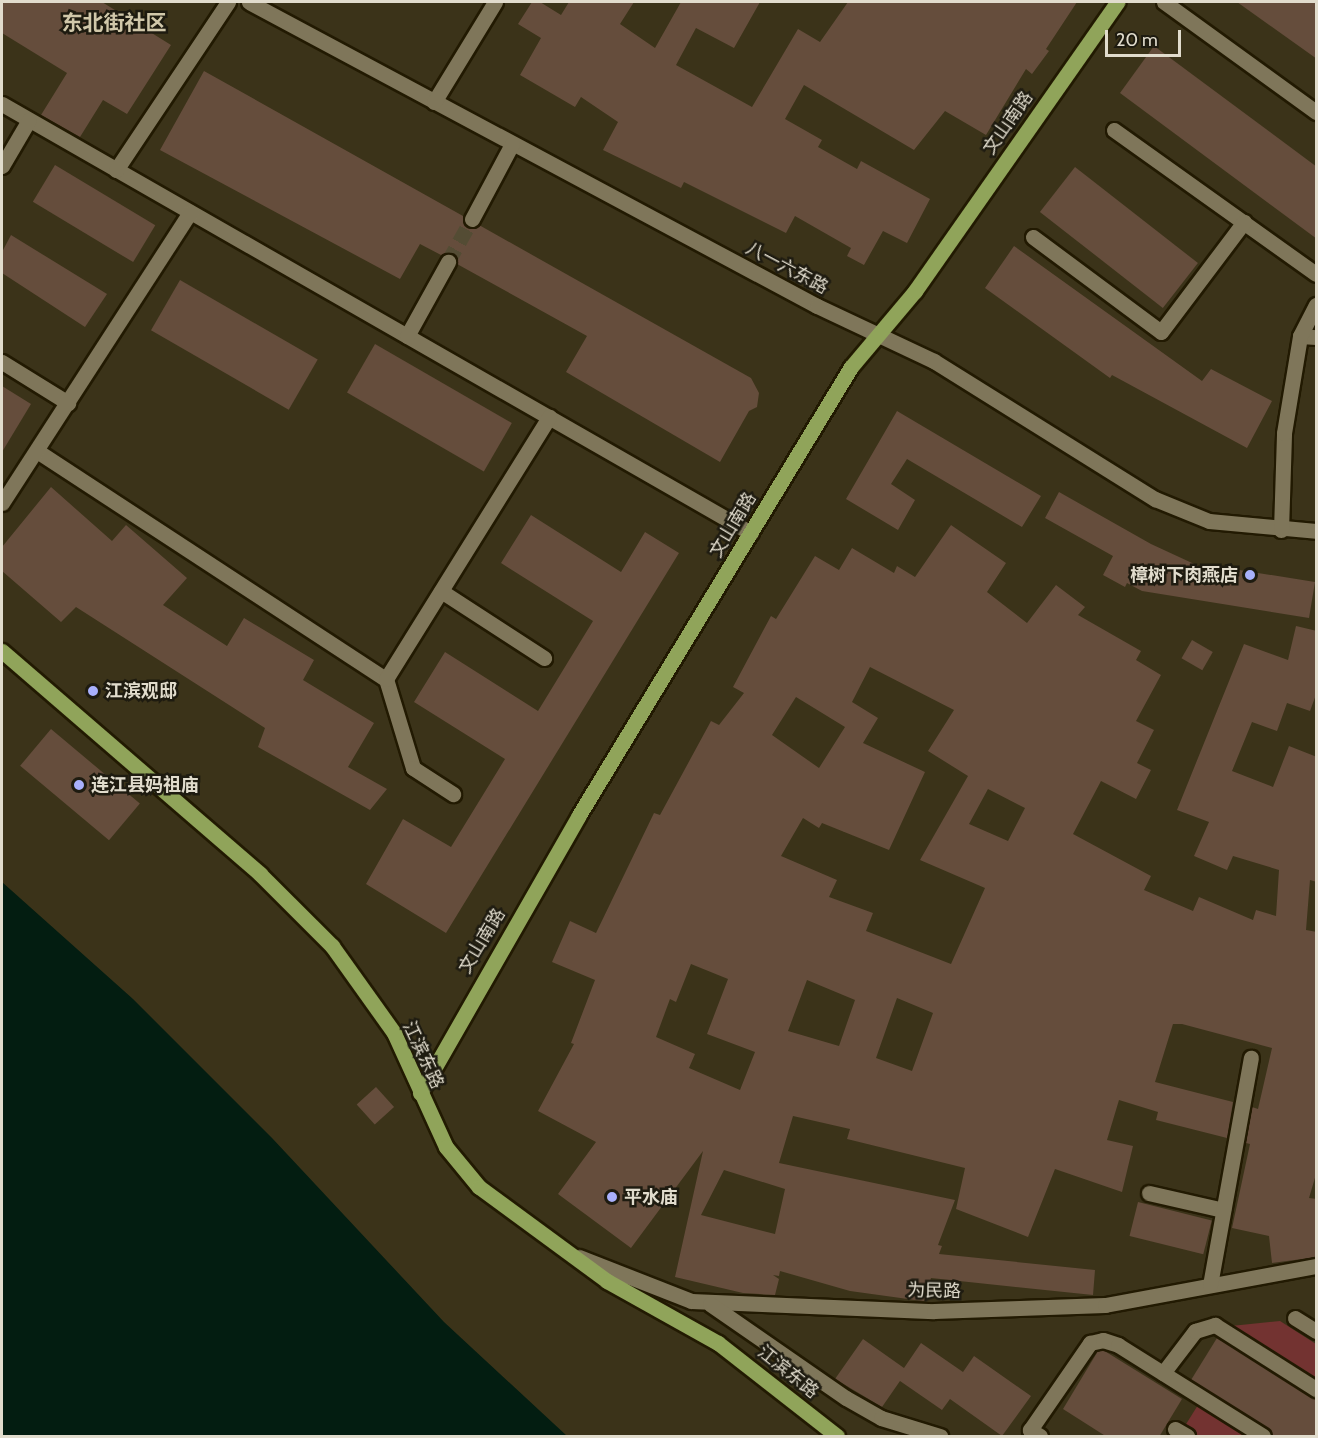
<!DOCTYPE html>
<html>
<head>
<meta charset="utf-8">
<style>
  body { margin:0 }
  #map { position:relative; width:1318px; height:1438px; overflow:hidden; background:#3b3319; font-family:Cabin,"Noto Sans SC",sans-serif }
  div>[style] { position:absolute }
  .green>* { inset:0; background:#733331 }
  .water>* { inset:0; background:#031d11 }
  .building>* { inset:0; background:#654d3c; transform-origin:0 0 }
  .minor-tunnel>* { height:15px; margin-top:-7.5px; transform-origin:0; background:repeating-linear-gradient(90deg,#544c34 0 15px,transparent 0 23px) }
  .roads { filter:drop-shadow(2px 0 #221a02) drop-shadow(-2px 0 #221a02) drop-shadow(0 2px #221a02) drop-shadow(0 -2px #221a02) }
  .minor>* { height:15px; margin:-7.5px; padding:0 7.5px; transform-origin:7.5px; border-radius:7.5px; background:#7f765a }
  .major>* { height:15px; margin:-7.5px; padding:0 7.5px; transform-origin:7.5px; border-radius:7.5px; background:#90a45a }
  .dots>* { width:16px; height:16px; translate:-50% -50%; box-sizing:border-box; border:3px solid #1e1b10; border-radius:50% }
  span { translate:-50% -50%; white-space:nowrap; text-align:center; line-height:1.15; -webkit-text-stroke:5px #1e1b10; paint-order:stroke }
  .street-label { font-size:18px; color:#e1dccd }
  .poi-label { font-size:18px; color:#e1dccd; font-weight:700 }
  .right { translate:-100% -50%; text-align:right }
  .left { translate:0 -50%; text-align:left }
  .quarter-label { font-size:21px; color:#d1c8aa; font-weight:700 }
  .frame { position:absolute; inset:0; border:3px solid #e1dccd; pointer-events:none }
  .scale { position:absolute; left:1105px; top:30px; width:76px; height:27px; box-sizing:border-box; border:3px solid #e1dccd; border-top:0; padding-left:8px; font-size:18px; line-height:21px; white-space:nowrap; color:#e1dccd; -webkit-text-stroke:4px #1e1b10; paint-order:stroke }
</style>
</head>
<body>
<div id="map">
  <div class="green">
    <div style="clip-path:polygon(1280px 1321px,1316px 1344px,1316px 1380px,1231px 1326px)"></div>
    <div style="clip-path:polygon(1198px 1405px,1249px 1436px,1195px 1436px,1183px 1429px)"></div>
  </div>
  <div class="water">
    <div style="clip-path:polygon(2px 882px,133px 999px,272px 1138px,444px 1322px,567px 1436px,2px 1436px)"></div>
  </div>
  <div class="building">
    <div style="clip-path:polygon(2px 2px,102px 2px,171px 45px,127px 114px,103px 100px,80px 137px,41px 115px,67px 73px,2px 33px)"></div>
    <div style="clip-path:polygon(532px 2px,540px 2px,561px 15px,569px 2px,634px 2px,620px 24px,655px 48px,681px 2px,760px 2px,734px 48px,696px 28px,676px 65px,752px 107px,798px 29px,820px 42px,848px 2px,1077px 2px,1046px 49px,1049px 51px,1032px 74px,1026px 69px,986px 135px,945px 111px,914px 150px,804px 85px,785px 119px,822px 140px,818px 147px,857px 169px,861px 161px,930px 199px,907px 243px,883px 231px,864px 265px,847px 256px,851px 248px,795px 216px,786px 233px,684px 182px,681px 188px,603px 150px,618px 122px,581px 97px,575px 107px,520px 75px,541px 38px,518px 24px)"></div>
    <div style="clip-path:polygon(1237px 2px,1317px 2px,1317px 59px)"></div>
    <div style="clip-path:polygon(1154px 46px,1317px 167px,1317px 239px,1120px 93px)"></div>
    <div style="clip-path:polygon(204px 71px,463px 216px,467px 227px,479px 225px,751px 378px,759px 393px,757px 407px,749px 411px,720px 462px,566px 372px,587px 336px,457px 264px,453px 254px,441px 255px,420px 244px,400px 279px,160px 150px)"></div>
    <div style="left:55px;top:165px;width:117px;height:43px;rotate:31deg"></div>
    <div style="left:1075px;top:167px;width:156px;height:57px;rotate:38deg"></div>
    <div style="clip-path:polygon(11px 235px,107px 294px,85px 327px,2px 273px,2px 252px)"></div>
    <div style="clip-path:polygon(1014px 246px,1202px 381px,1211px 369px,1272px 401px,1247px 448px,1112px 375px,1110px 378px,985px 288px)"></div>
    <div style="left:180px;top:280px;width:159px;height:58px;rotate:30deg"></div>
    <div style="left:375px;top:344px;width:158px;height:56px;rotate:30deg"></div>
    <div style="clip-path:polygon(2px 386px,31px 404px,2px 452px)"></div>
    <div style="clip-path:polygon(897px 411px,1041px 496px,1022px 527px,907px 459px,891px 484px,915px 500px,898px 530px,846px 499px)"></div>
    <div style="clip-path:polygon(51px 487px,112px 541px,126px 525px,187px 578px,163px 605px,227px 646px,244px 618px,314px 660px,303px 680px,374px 723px,348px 767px,387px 789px,370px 810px,258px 747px,265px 728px,76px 607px,61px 622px,2px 571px,2px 547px)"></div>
    <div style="clip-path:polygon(1059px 492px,1151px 544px,1231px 581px,1233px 569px,1315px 582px,1309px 618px,1142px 591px,1127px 583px,1125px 587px,1103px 575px,1113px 556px,1045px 518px)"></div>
    <div style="clip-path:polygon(531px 515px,621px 572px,645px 532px,679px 553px,446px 933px,366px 884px,403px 819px,451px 847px,505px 759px,414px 702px,445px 652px,538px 711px,593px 621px,501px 563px)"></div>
    <div style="clip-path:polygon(evenodd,951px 525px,1006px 563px,987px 592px,1027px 623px,1056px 585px,1085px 607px,1078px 615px,1141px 651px,1136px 660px,1161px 675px,1136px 721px,1154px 730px,1137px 763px,1151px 770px,1136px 799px,1101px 781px,1073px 834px,1151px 876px,1144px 890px,1193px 911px,1199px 897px,1253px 920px,1256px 910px,1276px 916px,1279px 870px,1233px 856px,1227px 870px,1194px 856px,1209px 822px,1177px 810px,1244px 644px,1288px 660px,1296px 626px,1317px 631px,1317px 692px,1310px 711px,1287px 703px,1277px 731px,1252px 722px,1232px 771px,1273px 787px,1289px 746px,1317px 757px,1317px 882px,1310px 880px,1306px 930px,1317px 932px,1317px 1171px,1309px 1198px,1317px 1199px,1317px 1257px,1272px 1263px,1269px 1236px,1232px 1228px,1250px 1144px,1246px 1143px,1252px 1107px,1258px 1109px,1272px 1048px,1182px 1024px,1173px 1024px,1155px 1082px,1233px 1102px,1227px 1138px,1156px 1120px,1158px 1112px,1119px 1100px,1107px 1140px,1133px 1146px,1122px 1192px,1055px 1169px,1028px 1237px,956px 1209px,965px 1168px,847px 1139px,850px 1129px,793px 1116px,779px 1163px,955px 1200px,938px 1245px,942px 1246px,939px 1254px,1095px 1270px,1093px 1295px,931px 1278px,924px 1301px,915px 1300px,850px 1291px,780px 1271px,779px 1276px,773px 1275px,779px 1279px,775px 1295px,743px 1293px,675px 1277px,703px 1151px,631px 1248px,558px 1194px,596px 1142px,538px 1111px,574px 1044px,571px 1043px,595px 980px,552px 962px,570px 921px,596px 933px,654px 813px,660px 815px,711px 721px,719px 725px,744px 693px,733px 687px,771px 616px,776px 619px,815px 556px,839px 570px,852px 548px,894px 573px,897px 566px,915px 577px,951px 525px,870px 667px,954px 710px,928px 751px,968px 776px,920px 860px,985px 888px,951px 964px,866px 931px,873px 913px,829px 897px,837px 880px,781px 856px,803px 818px,819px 828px,822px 823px,889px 850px,925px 772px,863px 743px,878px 718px,852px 702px,870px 667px,951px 525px,796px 697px,845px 727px,819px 768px,772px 735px,796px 697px,951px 525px,988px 789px,1025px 808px,1008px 841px,969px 824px,988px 789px,951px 525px,691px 964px,728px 979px,707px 1034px,755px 1052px,740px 1090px,689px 1068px,695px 1054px,656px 1037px,670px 999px,676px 1002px,691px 964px,951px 525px,807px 980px,855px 1000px,839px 1046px,788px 1031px,807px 980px,951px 525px,897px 998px,933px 1013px,912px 1071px,876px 1058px,897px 998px,951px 525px,724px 1170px,785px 1189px,775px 1234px,701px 1215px,724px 1170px)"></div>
    <div style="left:1192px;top:640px;width:24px;height:21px;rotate:30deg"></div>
    <div style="left:51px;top:729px;width:116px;height:48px;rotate:40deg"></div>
    <div style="left:376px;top:1087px;width:27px;height:26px;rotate:48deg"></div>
    <div style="left:1138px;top:1202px;width:76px;height:35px;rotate:14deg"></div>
    <div style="clip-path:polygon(1217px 1338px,1317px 1399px,1317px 1437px,1276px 1437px,1191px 1380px)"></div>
    <div style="clip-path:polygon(863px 1339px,904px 1368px,921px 1343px,963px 1372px,974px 1356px,1031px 1396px,1002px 1436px,950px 1399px,942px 1410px,900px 1381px,882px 1407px,835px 1379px)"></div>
    <div style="clip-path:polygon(1103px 1350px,1182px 1399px,1159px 1437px,1107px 1437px,1063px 1409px,1098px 1351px)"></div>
  </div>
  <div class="minor-tunnel">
    <div style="left:448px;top:262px;width:49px;rotate:-60.8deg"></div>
  </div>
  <div class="roads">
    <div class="minor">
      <div style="left:249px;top:2px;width:644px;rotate:28.16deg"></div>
      <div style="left:817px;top:306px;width:129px;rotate:25.2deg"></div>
      <div style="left:934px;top:361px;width:261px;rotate:32deg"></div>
      <div style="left:1155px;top:499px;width:58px;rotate:22.2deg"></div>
      <div style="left:1209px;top:521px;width:107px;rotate:5.3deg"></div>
      <div style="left:1164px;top:2px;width:188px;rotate:35.9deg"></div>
      <div style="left:434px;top:102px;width:117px;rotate:-58.6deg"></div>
      <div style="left:2px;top:104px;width:863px;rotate:29.8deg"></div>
      <div style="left:1114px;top:130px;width:248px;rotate:35.5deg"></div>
      <div style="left:2px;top:166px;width:53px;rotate:-59.6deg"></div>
      <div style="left:116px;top:170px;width:202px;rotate:-56.3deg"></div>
      <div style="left:472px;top:219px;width:85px;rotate:-61.9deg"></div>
      <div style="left:1033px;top:237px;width:159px;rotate:36.6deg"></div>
      <div style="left:1161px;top:332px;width:138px;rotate:-53deg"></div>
      <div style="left:407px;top:336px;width:85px;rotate:-61deg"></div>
      <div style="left:1300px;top:336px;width:16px;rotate:4deg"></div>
      <div style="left:2px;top:362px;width:78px;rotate:31.8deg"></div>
      <div style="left:37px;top:451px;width:417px;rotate:33.2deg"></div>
      <div style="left:386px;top:679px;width:93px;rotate:73.1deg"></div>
      <div style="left:413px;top:768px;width:48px;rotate:33deg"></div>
      <div style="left:2px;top:503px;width:346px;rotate:-57.1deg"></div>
      <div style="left:1281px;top:530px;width:97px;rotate:-88.2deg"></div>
      <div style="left:1284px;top:433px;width:98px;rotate:-80.6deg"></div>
      <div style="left:1300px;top:336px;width:35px;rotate:-63deg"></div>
      <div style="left:441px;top:591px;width:123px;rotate:33deg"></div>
      <div style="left:386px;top:679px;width:309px;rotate:-58.1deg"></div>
      <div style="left:1149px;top:1193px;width:76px;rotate:12.9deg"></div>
      <div style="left:579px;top:1257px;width:120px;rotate:21.4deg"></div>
      <div style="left:691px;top:1301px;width:243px;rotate:2.4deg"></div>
      <div style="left:934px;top:1311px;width:171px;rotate:-2deg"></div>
      <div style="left:1105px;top:1305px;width:215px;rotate:-10.5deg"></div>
      <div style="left:1210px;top:1285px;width:231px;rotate:-79.8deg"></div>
      <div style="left:710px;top:1304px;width:165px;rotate:34.7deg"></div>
      <div style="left:846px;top:1398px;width:40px;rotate:29.7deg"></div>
      <div style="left:881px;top:1418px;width:62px;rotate:17deg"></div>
      <div style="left:1295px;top:1318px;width:25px;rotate:32deg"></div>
      <div style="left:1163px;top:1373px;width:53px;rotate:-52.7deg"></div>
      <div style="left:1195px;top:1331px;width:21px;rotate:-17deg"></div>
      <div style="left:1215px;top:1325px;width:120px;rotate:32.4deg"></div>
      <div style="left:1175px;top:1429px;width:14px;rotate:30deg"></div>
      <div style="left:1040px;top:1436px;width:12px;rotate:-149deg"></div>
      <div style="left:1030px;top:1430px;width:106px;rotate:-55.4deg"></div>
      <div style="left:1090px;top:1343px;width:13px;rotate:-13deg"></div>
      <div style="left:1103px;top:1340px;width:16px;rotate:18deg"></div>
      <div style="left:1118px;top:1345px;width:171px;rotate:32.1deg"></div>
    </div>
    <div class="major">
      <div style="left:2px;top:651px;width:341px;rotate:40.8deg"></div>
      <div style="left:260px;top:874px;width:102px;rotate:45deg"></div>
      <div style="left:332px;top:946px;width:107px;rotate:54.5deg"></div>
      <div style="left:394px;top:1033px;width:125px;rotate:65.5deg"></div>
      <div style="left:446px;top:1147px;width:52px;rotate:50.5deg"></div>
      <div style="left:479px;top:1187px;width:159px;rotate:36.3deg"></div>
      <div style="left:607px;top:1281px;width:127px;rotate:29.2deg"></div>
      <div style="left:718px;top:1343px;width:151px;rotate:38deg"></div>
      <div style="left:420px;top:1093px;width:320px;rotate:-60.2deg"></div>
      <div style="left:579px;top:815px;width:524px;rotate:-58.74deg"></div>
      <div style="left:851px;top:367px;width:99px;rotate:-49.9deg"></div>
      <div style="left:915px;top:291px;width:353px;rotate:-55deg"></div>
    </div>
  </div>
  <div class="dots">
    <div style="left:1250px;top:575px;background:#a9b0fc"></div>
    <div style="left:93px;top:691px;background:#a9b0fc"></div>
    <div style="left:79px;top:785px;background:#a9b0fc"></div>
    <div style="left:612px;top:1197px;background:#a9b0fc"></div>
  </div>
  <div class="street-label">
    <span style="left:1008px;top:123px;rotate:-55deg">文山南路</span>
    <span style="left:787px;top:268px;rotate:28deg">八一六东路</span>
    <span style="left:733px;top:525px;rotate:-59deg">文山南路</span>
    <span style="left:482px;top:941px;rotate:-59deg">文山南路</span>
    <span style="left:423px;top:1055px;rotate:65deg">江滨东路</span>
    <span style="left:934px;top:1291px;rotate:1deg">为民路</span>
    <span style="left:788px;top:1372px;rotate:39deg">江滨东路</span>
  </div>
  <div class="poi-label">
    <span class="right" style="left:1238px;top:575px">樟树下肉燕店</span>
    <span class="left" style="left:105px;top:691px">江滨观邸</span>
    <span class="left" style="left:91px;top:785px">连江县妈祖庙</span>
    <span class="left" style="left:624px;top:1197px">平水庙</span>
  </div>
  <div class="quarter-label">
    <span style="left:114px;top:23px">东北街社区</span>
  </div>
  <div class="frame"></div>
  <div class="scale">20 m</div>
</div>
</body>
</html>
